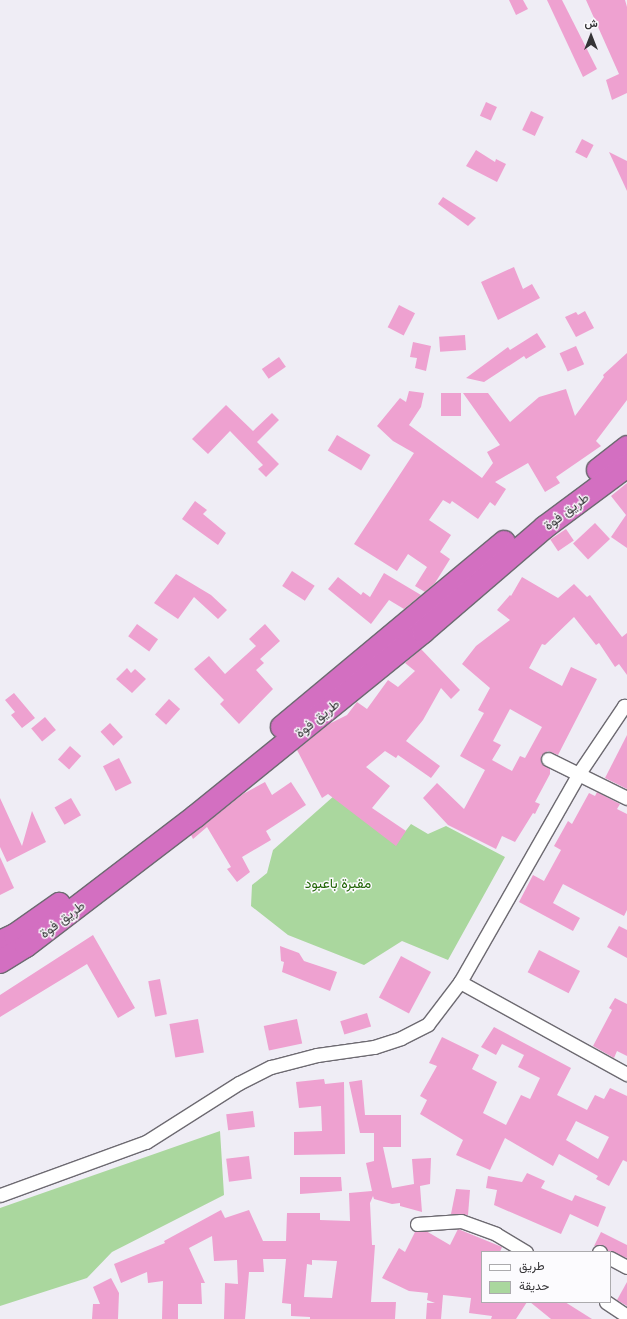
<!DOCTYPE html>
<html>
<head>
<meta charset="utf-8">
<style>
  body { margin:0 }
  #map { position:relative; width:627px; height:1319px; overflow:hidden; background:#efedf5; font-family:Raleway,Vazirmatn,sans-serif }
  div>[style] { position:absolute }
  .green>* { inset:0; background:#aad79e }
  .building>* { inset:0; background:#eea1d0; transform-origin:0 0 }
  .roads { filter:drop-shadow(1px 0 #6d6a71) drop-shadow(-1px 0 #6d6a71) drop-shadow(0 1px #6d6a71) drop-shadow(0 -1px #6d6a71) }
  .street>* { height:13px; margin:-6.5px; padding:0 6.5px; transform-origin:6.5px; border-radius:6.5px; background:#fff }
  .highway>* { height:22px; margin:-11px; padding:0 11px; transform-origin:11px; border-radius:11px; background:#d36fc1 }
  span { translate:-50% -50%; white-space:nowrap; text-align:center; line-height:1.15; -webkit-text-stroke:3px #fcfbfe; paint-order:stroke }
  .street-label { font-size:14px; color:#343336 }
  .park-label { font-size:14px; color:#246709 }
  .legend { position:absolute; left:481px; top:1251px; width:130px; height:52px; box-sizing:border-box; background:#fcfbfe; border:1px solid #acabae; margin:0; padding:5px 7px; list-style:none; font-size:12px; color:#343336 }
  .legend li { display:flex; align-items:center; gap:8px; height:20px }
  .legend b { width:20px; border:1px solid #acabae }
  .north { position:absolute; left:571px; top:16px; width:40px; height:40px; -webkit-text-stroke:3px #fcfbfe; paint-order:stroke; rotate:0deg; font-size:11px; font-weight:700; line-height:16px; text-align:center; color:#343336 }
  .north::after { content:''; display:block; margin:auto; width:14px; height:18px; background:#343336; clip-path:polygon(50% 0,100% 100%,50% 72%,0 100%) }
</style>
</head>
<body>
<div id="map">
  <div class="green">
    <div style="clip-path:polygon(335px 795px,396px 843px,411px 824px,428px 834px,446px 826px,505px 857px,448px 960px,402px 941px,364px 965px,288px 935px,251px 906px,252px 885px,267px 873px,273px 850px)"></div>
    <div style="clip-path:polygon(220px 1131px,224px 1195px,112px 1252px,87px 1278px,0 1306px,0 1208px)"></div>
  </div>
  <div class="building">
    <div style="clip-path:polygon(509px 0,523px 0,528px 9px,516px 15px)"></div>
    <div style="clip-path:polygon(547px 0,562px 0,597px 69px,583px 77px)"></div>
    <div style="clip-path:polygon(586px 0,625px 0,627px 7px,627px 93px,612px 100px,606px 80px,619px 74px)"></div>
    <div style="left:486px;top:102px;width:12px;height:15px;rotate:24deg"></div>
    <div style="left:531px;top:111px;width:14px;height:21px;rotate:25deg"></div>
    <div style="left:582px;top:139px;width:13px;height:15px;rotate:27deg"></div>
    <div style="clip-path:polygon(476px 150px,495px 162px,496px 159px,506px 164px,497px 182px,466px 166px)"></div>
    <div style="clip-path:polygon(609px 152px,627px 161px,627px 191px)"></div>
    <div style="clip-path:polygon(443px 197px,476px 218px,468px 226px,438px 204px)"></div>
    <div style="clip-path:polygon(514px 267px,523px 289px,532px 284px,540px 298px,498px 320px,481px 282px)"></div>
    <div style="left:399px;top:305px;width:18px;height:25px;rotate:27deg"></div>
    <div style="clip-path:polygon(585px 311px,594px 328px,576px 337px,565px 317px,576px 312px,578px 315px)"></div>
    <div style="clip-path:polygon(537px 333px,546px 347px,526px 359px,524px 356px,484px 382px,466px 378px,508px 347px,510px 350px)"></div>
    <div style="left:465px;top:335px;width:15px;height:26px;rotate:86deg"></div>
    <div style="clip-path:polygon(413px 342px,431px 346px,426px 371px,415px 368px,417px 358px,410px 357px)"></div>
    <div style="left:576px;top:346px;width:20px;height:18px;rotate:66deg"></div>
    <div style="clip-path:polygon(627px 353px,627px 400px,596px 441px,601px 446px,556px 477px,560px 483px,545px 492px,528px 463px,495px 482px,506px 489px,495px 506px,490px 502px,478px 519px,452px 501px,450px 504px,443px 500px,429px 520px,451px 535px,440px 552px,450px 559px,435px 583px,425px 592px,415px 586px,427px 567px,408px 554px,397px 571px,354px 544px,414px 453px,393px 441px,377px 426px,400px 398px,406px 402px,409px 391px,424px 393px,421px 407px,409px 425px,482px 478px,493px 463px,487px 452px,500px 445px,463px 393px,488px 393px,510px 422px,539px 397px,566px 389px,575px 416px,604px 377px,603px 375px)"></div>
    <div style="left:279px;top:357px;width:12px;height:21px;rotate:55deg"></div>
    <div style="left:441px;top:393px;width:20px;height:23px"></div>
    <div style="clip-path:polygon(226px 405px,253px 431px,272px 413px,279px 420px,257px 442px,279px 464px,266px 477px,258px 469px,263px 465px,230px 431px,208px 454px,192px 439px)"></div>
    <div style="left:337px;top:435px;width:39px;height:18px;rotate:31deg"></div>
    <div style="clip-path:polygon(627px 483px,627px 548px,611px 537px,626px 515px,611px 496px)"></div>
    <div style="clip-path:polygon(195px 501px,207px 510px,203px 514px,226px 533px,218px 545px,182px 519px)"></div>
    <div style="left:595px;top:523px;width:22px;height:30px;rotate:47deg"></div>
    <div style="left:566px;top:529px;width:14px;height:19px;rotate:56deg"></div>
    <div style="left:292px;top:571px;width:27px;height:18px;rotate:33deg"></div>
    <div style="clip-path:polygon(384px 573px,421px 595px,404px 609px,389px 600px,371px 624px,328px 589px,338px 577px,361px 595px,363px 592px,370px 597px)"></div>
    <div style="clip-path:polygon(176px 574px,211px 595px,227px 610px,218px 619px,194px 597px,178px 619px,154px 603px)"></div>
    <div style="clip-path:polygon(evenodd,522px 577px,558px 598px,574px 584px,587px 597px,590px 595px,622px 637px,627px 633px,627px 675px,619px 664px,615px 667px,599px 643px,596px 645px,574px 617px,545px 645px,542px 644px,529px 668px,562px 686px,571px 667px,597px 679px,558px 755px,548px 751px,541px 756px,541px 763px,550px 769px,550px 774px,535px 802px,540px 804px,535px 814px,533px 813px,515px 842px,502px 836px,496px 849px,448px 825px,423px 798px,437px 783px,464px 809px,485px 770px,460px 756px,484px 713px,478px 710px,490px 688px,462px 664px,476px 646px,510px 620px,497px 610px,510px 595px,511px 596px,522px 577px,510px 709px,542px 727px,525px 758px,520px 756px,512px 771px,492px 760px,501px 745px,493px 741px,510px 709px)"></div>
    <div style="left:137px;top:624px;width:26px;height:15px;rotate:36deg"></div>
    <div style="clip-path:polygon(265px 624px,280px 641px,260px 659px,264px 663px,256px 670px,273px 689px,239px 724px,220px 704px,224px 700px,194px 669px,209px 656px,225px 674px,256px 646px,249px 639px)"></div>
    <div style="clip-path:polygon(421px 649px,460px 690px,451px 699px,441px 688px,423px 720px,406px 741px,440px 766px,431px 778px,398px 755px,396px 758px,385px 751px,366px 767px,390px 786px,372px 808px,406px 831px,396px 846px,328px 794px,322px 798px,297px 750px,329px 724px,347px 715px,357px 702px,367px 709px,388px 680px,398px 687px,415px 671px,405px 663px)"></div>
    <div style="clip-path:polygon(127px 668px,131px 673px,135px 669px,146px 679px,132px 693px,116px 679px)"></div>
    <div style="clip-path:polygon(14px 693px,35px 718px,22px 728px,11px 715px,15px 712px,5px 700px)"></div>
    <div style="left:169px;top:699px;width:15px;height:21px;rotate:42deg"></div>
    <div style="left:45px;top:717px;width:17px;height:18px;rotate:50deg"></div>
    <div style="left:110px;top:723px;width:19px;height:13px;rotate:47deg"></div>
    <div style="clip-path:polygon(627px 735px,627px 789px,605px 778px)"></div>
    <div style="left:70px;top:746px;width:15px;height:18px;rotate:42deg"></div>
    <div style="left:119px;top:758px;width:28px;height:18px;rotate:63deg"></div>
    <div style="clip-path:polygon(265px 782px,272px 795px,291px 782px,306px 805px,266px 831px,271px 840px,242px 857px,250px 872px,237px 882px,227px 869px,231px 867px,207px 827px,193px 839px,191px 835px,243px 794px)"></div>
    <div style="clip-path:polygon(597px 792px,620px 804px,617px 809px,627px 814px,627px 910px,624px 916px,563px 884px,553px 903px,580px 918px,573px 931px,519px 902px,533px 875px,544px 881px,561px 850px,554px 846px,568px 821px,572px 824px,589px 793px,595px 796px)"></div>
    <div style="clip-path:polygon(0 798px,22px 846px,32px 811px,46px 842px,7px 862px,0 847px)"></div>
    <div style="left:71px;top:798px;width:20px;height:19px;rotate:60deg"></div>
    <div style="clip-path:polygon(0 857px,14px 888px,0 895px)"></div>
    <div style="clip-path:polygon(619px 926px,627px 930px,627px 958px,607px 947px)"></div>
    <div style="clip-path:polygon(93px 935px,135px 1008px,118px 1018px,87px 964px,0 1017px,0 995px)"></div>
    <div style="clip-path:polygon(280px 946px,299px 953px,304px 961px,337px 972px,330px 991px,282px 972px,284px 962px,281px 961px)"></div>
    <div style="left:539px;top:950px;width:46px;height:25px;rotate:27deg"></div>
    <div style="left:401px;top:956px;width:34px;height:47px;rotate:28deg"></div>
    <div style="left:160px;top:979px;width:36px;height:12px;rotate:79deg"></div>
    <div style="clip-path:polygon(615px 998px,627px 1004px,627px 1056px,617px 1051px,614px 1058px,593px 1046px,612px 1010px,609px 1008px)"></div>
    <div style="left:367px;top:1013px;width:14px;height:28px;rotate:73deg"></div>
    <div style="left:198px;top:1019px;width:34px;height:29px;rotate:80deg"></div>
    <div style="left:297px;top:1019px;width:25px;height:34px;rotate:78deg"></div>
    <div style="clip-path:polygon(evenodd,494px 1027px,571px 1068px,557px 1095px,587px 1110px,595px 1095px,604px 1099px,610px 1088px,627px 1096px,627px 1162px,623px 1160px,609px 1186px,596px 1179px,598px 1176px,559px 1154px,553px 1166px,505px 1138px,490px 1170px,456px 1155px,463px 1140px,420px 1114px,427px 1100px,420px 1096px,437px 1066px,429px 1063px,442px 1037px,479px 1055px,472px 1069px,497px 1082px,483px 1113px,506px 1125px,521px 1095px,530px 1099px,540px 1078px,518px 1067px,524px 1055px,502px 1044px,496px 1055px,481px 1047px,494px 1027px,576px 1121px,609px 1137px,598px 1159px,566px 1140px,576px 1121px)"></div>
    <div style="clip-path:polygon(324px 1079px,325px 1084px,344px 1082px,345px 1154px,294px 1155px,294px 1132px,322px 1131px,321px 1106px,299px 1108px,296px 1082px)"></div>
    <div style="clip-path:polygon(evenodd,362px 1080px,365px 1115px,401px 1115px,401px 1147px,383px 1147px,392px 1188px,414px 1184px,412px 1159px,431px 1158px,430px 1184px,420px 1186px,422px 1212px,400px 1206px,400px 1203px,392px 1204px,374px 1199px,373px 1196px,370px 1203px,372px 1245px,375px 1245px,371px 1302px,396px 1302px,395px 1319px,310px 1319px,310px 1317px,291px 1316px,291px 1304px,282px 1303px,286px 1259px,263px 1259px,264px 1272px,249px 1272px,245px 1319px,224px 1319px,225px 1283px,238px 1284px,237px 1260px,214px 1261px,212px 1236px,189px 1248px,205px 1283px,201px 1283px,202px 1304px,178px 1304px,178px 1319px,162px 1319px,163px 1281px,148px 1283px,147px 1272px,121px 1283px,114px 1264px,165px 1243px,164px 1241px,221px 1210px,225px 1218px,249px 1210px,263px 1241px,286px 1241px,287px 1213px,320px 1213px,320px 1220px,350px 1221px,349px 1193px,372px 1191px,366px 1163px,374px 1161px,374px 1133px,360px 1133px,349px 1082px,362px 1080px,312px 1260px,337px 1261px,332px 1298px,304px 1297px,307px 1264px,312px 1265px,312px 1260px)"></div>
    <div style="left:253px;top:1111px;width:16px;height:27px;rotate:83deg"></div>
    <div style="left:249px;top:1156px;width:23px;height:23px;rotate:83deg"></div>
    <div style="clip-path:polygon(527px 1173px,545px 1181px,541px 1188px,572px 1201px,575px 1195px,606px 1207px,598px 1227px,570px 1214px,561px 1234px,494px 1205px,497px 1190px,486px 1188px,488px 1176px,522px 1182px)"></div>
    <div style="clip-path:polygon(300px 1177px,341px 1177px,342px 1191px,300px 1194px)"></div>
    <div style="clip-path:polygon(456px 1189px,470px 1190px,468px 1215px,451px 1214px)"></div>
    <div style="clip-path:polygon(458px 1229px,502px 1247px,500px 1252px,482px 1252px,482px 1302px,527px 1302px,516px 1319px,491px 1319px,492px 1316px,469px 1313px,471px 1298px,443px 1295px,441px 1319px,426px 1319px,427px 1303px,435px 1303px,427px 1300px,428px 1293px,409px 1291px,382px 1278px,399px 1248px,405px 1252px,415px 1232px,426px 1231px,450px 1245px)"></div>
    <div style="clip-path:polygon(601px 1232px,627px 1245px,627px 1258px,608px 1251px,604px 1245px,594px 1246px)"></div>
    <div style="clip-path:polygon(111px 1278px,119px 1293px,118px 1319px,92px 1319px,93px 1304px,100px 1304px,93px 1287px)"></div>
    <div style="clip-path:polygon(627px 1282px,627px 1306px,617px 1300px)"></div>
    <div style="clip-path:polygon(530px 1302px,565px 1302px,592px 1319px,551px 1319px)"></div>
  </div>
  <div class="roads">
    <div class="street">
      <div style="left:548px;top:759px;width:88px;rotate:26.3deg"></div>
      <div style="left:460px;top:982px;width:191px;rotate:28.9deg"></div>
      <div style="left:0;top:1195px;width:155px;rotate:-20deg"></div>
      <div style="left:146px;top:1142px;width:110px;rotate:-32.4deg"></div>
      <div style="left:239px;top:1083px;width:36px;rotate:-27deg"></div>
      <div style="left:271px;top:1067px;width:48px;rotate:-14.6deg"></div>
      <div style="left:317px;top:1055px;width:58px;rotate:-8deg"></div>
      <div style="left:374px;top:1047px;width:28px;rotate:-18deg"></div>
      <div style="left:401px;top:1038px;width:30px;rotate:-27deg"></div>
      <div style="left:428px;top:1024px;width:53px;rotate:-52.7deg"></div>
      <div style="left:460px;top:982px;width:241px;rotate:-60.3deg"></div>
      <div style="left:579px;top:773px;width:81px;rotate:-56.1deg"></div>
      <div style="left:624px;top:706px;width:3px;rotate:18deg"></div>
      <div style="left:417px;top:1224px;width:44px;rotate:-3.9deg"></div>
      <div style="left:461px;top:1221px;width:37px;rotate:20deg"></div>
      <div style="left:496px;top:1234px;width:35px;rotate:31deg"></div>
      <div style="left:599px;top:1252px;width:1px"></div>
      <div style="left:610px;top:1258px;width:19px;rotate:28deg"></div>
      <div style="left:606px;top:1302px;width:25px;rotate:34deg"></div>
    </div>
    <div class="highway">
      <div style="left:598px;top:470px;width:37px;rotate:-38deg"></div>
      <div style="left:282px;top:727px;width:289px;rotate:-39.8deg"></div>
      <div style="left:0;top:942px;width:17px;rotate:-25deg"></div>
      <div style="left:15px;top:935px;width:54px;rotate:-35.2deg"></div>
      <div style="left:0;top:962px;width:31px;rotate:-32deg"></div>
      <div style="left:26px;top:946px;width:214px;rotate:-37.4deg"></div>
      <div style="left:196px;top:816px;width:292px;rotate:-39deg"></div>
      <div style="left:423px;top:632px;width:161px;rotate:-40.7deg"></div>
      <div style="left:545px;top:527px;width:102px;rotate:-36.6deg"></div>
    </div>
  </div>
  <div class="street-label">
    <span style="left:566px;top:511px;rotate:-37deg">طريق فوة</span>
    <span style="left:317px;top:718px;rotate:-39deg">طريق فوة</span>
    <span style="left:62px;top:919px;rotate:-37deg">طريق فوة</span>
  </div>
  <div class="park-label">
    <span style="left:338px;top:883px">مقبرة باعبود</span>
  </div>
  <ul class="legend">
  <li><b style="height:5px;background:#fff"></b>طريق</li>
  <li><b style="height:11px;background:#aad79e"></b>حديقة</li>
  </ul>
  <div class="north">ش</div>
</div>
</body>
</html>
